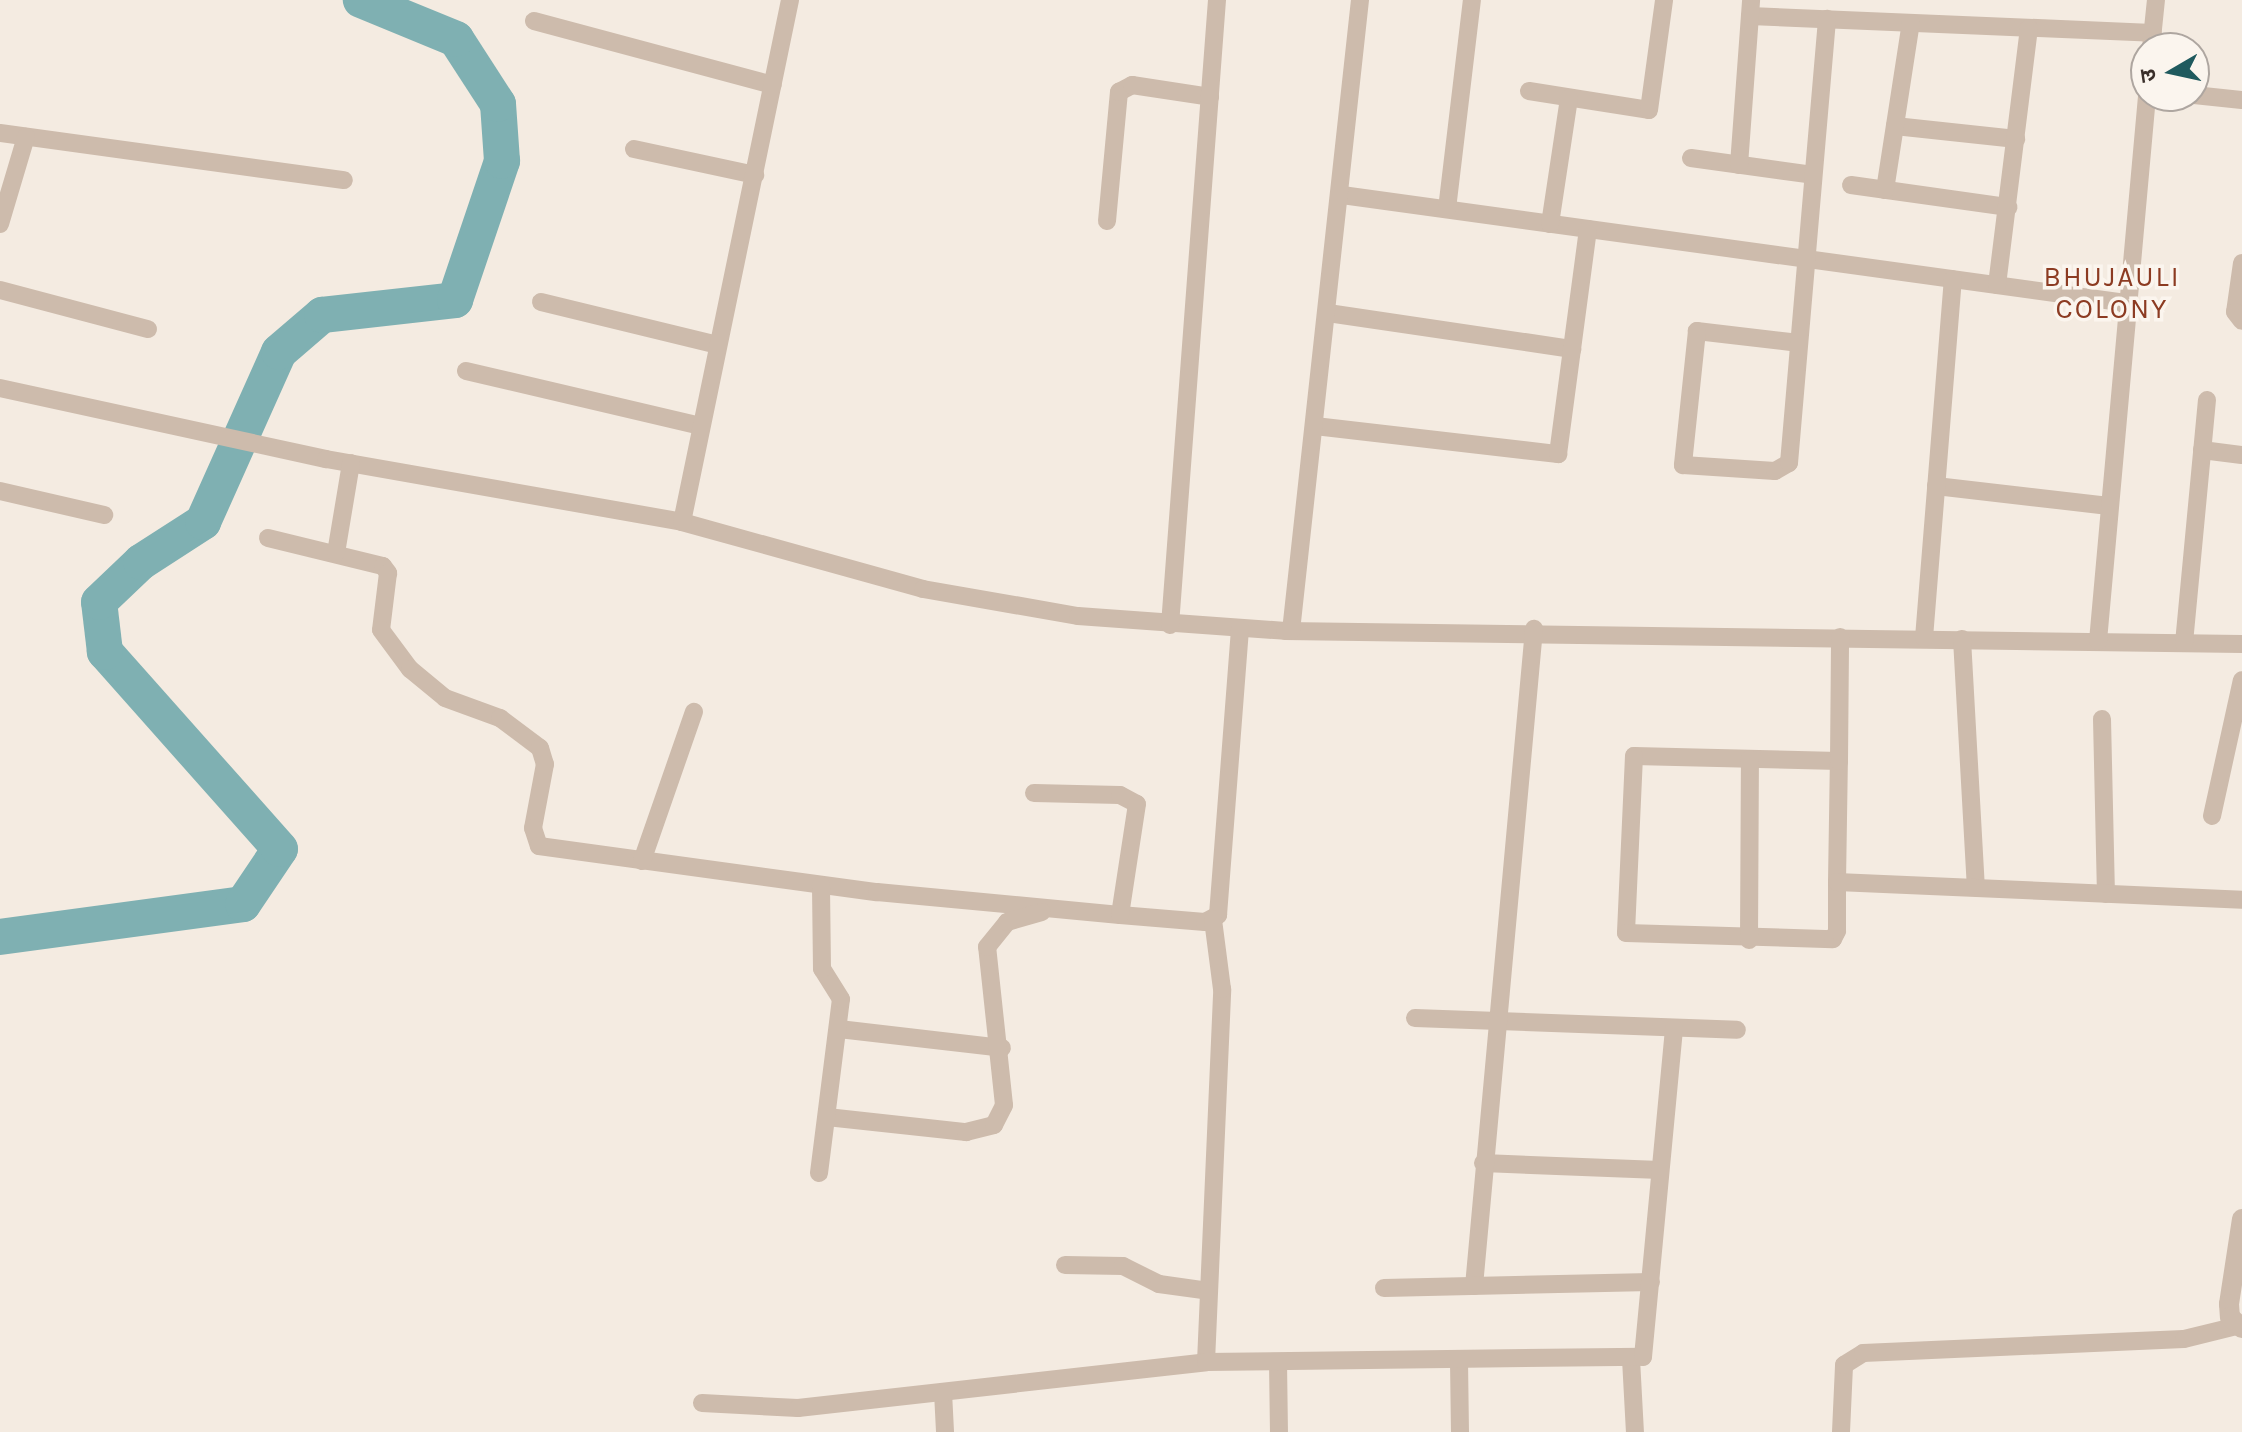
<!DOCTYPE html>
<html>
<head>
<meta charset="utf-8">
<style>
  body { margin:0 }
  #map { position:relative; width:2242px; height:1432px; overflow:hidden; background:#f4ebe1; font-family:Karla,"Noto Sans Devanagari",sans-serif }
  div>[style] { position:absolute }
  .river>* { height:36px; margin:-18px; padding:0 18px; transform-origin:18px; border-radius:18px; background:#7fb0b2 }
  .minor>* { height:18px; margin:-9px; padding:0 9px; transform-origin:9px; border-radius:9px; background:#cdbbac }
  .tertiary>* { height:20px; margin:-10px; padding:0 10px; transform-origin:10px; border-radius:10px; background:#cdbbac }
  span { translate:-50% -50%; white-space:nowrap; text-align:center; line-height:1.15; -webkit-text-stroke:7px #fbf5ee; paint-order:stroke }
  .neighbourhood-label { font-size:28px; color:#8c3b22; letter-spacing:2px }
  .north { position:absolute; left:2130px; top:32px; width:80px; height:80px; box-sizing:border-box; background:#fbf5ee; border:2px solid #aea6a0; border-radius:50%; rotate:261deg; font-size:22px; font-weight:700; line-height:32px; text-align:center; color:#3b302b }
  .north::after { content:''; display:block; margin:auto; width:28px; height:36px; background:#1f5a5e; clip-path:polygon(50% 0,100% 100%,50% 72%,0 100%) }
</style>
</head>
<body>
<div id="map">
  <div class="river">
    <div style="left:0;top:937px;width:245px;rotate:-7.7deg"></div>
    <div style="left:243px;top:904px;width:66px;rotate:-56.1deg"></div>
    <div style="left:280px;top:849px;width:264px;rotate:-131.6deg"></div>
    <div style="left:105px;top:652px;width:50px;rotate:-96.8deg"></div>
    <div style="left:99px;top:602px;width:58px;rotate:-43.6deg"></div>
    <div style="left:141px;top:562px;width:74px;rotate:-32.8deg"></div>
    <div style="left:203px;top:522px;width:186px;rotate:-65.9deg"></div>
    <div style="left:279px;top:352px;width:57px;rotate:-40.7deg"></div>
    <div style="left:322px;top:315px;width:134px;rotate:-6.4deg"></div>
    <div style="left:455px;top:300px;width:147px;rotate:-71.3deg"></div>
    <div style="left:502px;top:161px;width:57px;rotate:-94deg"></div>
    <div style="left:498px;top:104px;width:77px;rotate:-122.9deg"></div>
    <div style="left:456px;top:39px;width:103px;rotate:-157.7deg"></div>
  </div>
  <div class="minor">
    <div style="left:1750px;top:16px;width:403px;rotate:2.4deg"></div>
    <div style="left:534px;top:21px;width:247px;rotate:15deg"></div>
    <div style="left:2151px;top:48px;width:48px;rotate:-84.1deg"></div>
    <div style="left:1529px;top:91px;width:121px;rotate:9deg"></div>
    <div style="left:1649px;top:110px;width:111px;rotate:-82.2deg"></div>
    <div style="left:2194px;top:95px;width:48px;rotate:5.9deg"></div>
    <div style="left:1895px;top:126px;width:122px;rotate:6.1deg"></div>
    <div style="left:0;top:133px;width:347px;rotate:7.8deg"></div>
    <div style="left:634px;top:149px;width:124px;rotate:12.1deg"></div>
    <div style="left:1691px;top:158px;width:123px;rotate:7.9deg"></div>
    <div style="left:1739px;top:165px;width:165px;rotate:-85.8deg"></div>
    <div style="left:1851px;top:185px;width:159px;rotate:8deg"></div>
    <div style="left:1885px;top:190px;width:169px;rotate:-81.2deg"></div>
    <div style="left:1342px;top:195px;width:791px;rotate:7.84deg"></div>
    <div style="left:1447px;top:209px;width:210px;rotate:-83.2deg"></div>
    <div style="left:1107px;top:221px;width:130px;rotate:-84.7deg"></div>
    <div style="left:1119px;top:92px;width:15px;rotate:-28deg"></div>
    <div style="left:1132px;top:85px;width:79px;rotate:8.7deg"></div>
    <div style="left:0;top:224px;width:91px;rotate:-73.4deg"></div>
    <div style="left:1550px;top:224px;width:127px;rotate:-81.4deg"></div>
    <div style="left:2242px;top:263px;width:49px;rotate:98.1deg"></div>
    <div style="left:2235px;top:312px;width:11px;rotate:52deg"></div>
    <div style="left:1997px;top:285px;width:259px;rotate:-82.9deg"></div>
    <div style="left:0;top:290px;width:153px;rotate:14.8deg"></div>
    <div style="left:541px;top:302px;width:182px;rotate:13.7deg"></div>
    <div style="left:1328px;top:313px;width:247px;rotate:8.4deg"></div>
    <div style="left:1799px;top:343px;width:103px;rotate:-173.3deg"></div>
    <div style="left:1697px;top:331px;width:135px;rotate:96deg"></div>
    <div style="left:1683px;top:465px;width:92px;rotate:3.7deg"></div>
    <div style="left:1775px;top:471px;width:16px;rotate:-30deg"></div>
    <div style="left:1789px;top:463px;width:446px;rotate:-85.1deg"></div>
    <div style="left:466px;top:371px;width:240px;rotate:13.2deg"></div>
    <div style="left:0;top:388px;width:334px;rotate:12.3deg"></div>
    <div style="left:326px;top:459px;width:362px;rotate:10deg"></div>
    <div style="left:682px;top:522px;width:250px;rotate:15.5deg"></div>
    <div style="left:923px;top:589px;width:157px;rotate:9.9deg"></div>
    <div style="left:1078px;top:616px;width:208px;rotate:4.1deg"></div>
    <div style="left:1285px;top:631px;width:957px;rotate:0.78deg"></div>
    <div style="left:1315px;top:426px;width:245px;rotate:6.6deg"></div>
    <div style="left:1558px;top:454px;width:227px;rotate:-82.4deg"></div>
    <div style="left:2202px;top:450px;width:40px;rotate:7.1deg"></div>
    <div style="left:1936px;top:486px;width:174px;rotate:6.6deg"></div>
    <div style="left:0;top:491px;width:107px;rotate:13deg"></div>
    <div style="left:682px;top:522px;width:533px;rotate:-78.31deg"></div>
    <div style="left:268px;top:538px;width:118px;rotate:13.7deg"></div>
    <div style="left:383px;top:566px;width:9px;rotate:54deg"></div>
    <div style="left:388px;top:573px;width:57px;rotate:97deg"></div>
    <div style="left:381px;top:630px;width:49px;rotate:53.4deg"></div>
    <div style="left:410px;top:669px;width:45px;rotate:39.6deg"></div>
    <div style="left:445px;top:698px;width:59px;rotate:20deg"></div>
    <div style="left:500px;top:718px;width:50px;rotate:36.9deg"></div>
    <div style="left:540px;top:748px;width:17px;rotate:73deg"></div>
    <div style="left:545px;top:764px;width:65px;rotate:100.6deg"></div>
    <div style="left:533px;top:828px;width:19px;rotate:72deg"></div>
    <div style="left:539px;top:846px;width:341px;rotate:7.8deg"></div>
    <div style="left:877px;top:892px;width:244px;rotate:5.4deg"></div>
    <div style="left:1120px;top:915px;width:85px;rotate:4.7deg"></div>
    <div style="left:1205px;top:922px;width:15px;rotate:-28deg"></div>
    <div style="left:1218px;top:915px;width:287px;rotate:-85.6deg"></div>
    <div style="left:336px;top:553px;width:91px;rotate:-80.5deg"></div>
    <div style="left:1170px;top:625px;width:627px;rotate:-85.7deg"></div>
    <div style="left:1291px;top:631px;width:635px;rotate:-83.76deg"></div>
    <div style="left:1924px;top:638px;width:360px;rotate:-85.4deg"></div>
    <div style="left:1962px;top:639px;width:249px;rotate:86.8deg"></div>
    <div style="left:2098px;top:641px;width:547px;rotate:-84.86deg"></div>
    <div style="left:2184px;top:643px;width:244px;rotate:-84.6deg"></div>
    <div style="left:2102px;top:719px;width:175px;rotate:88.7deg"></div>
    <div style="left:1839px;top:761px;width:205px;rotate:-178.6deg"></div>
    <div style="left:1634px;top:756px;width:177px;rotate:92.6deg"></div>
    <div style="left:1626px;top:933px;width:207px;rotate:1.7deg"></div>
    <div style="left:1833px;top:939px;width:9px;rotate:-63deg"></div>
    <div style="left:1837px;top:931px;width:49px;rotate:-90deg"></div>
    <div style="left:1837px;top:882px;width:121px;rotate:-89.1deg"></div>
    <div style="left:1839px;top:761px;width:124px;rotate:-89.5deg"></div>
    <div style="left:1034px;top:793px;width:86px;rotate:1.3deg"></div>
    <div style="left:1120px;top:795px;width:19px;rotate:28deg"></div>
    <div style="left:1137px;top:804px;width:112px;rotate:98.7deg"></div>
    <div style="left:2212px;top:816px;width:139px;rotate:-77.6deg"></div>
    <div style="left:642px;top:861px;width:158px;rotate:-70.8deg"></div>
    <div style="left:1837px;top:882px;width:405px;rotate:2.5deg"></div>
    <div style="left:1749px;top:940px;width:181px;rotate:-89.7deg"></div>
    <div style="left:1415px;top:1018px;width:322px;rotate:2.1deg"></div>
    <div style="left:839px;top:1029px;width:164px;rotate:6.6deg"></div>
    <div style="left:827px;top:1117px;width:140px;rotate:6.2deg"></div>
    <div style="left:966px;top:1132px;width:29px;rotate:-14deg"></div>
    <div style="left:994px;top:1125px;width:22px;rotate:-63deg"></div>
    <div style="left:1004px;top:1105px;width:159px;rotate:-96.1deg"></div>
    <div style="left:987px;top:947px;width:32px;rotate:-51deg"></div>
    <div style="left:1007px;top:922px;width:36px;rotate:-16deg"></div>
    <div style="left:1483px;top:1163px;width:177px;rotate:2.3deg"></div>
    <div style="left:819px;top:1173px;width:175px;rotate:-82.8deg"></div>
    <div style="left:841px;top:999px;width:36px;rotate:-122deg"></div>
    <div style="left:822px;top:969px;width:84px;rotate:-90.7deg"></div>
    <div style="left:1065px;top:1265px;width:58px;rotate:1deg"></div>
    <div style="left:1123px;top:1266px;width:40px;rotate:26.6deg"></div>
    <div style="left:1159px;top:1284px;width:50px;rotate:8deg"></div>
    <div style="left:1474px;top:1286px;width:660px;rotate:-84.78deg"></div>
    <div style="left:1384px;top:1288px;width:267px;rotate:-1.3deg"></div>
    <div style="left:1631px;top:1359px;width:73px;rotate:86.9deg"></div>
    <div style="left:1459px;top:1361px;width:71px;rotate:89.2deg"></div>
    <div style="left:1206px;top:1362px;width:373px;rotate:-87.5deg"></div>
    <div style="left:1222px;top:989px;width:70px;rotate:-97.4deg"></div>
    <div style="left:1278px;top:1362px;width:70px;rotate:89.2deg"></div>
    <div style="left:943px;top:1392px;width:40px;rotate:87.1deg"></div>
    <div style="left:702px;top:1403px;width:96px;rotate:3deg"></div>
    <div style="left:798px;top:1408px;width:411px;rotate:-6.4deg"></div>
    <div style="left:1206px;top:1362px;width:437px;rotate:-0.7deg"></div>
    <div style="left:1643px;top:1357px;width:330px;rotate:-84.6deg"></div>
    <div style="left:1841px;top:1432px;width:67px;rotate:-87.4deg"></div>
    <div style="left:1844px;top:1365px;width:22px;rotate:-32deg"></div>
    <div style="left:1863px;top:1353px;width:321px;rotate:-2.5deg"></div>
    <div style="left:2184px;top:1339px;width:55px;rotate:-13.8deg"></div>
  </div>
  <div class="tertiary">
    <div style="left:2242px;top:1219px;width:86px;rotate:98.7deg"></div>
    <div style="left:2229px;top:1304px;width:13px;rotate:86deg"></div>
    <div style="left:2230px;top:1317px;width:16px;rotate:43deg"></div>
  </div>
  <div class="neighbourhood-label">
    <span style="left:2112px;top:293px">BHUJAULI<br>COLONY</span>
  </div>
  <div class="north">उ</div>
</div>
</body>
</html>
